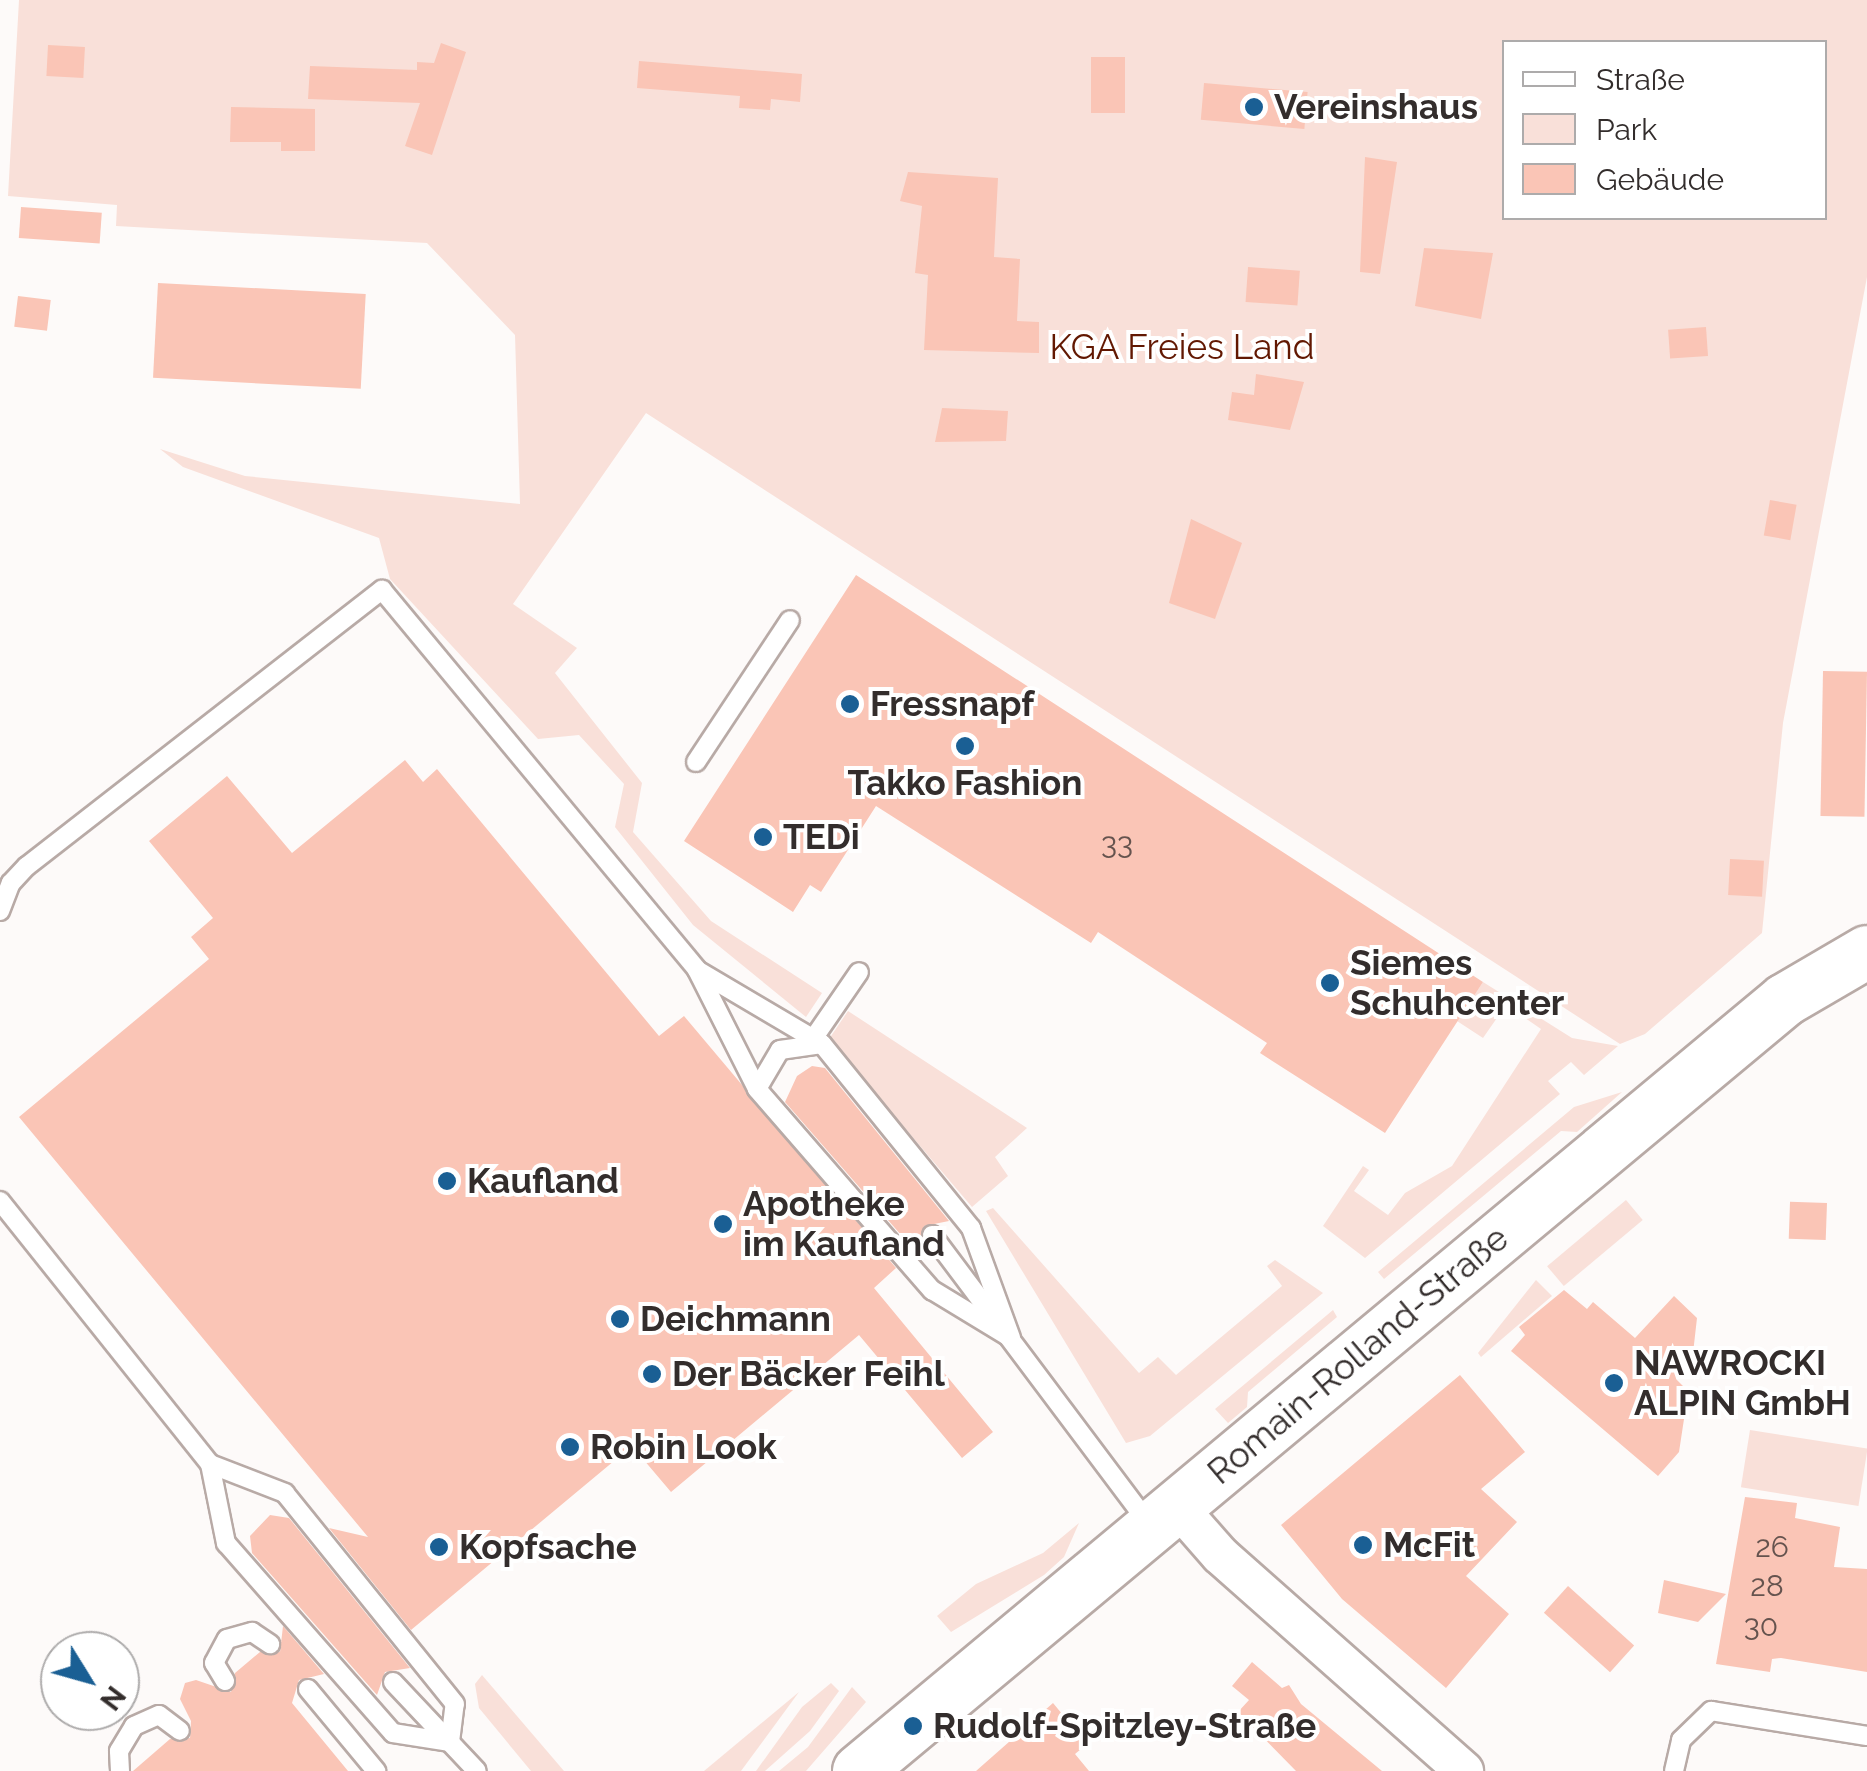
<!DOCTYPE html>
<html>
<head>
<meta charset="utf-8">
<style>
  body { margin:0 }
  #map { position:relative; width:1867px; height:1771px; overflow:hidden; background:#fdfaf9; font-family:Raleway,sans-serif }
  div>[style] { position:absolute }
  .green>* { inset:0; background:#f9e0d9; transform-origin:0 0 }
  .building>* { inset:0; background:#fac5b6; transform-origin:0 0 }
  .roads { filter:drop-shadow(2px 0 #b8aaa6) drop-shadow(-2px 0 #b8aaa6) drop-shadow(0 2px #b8aaa6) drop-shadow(0 -2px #b8aaa6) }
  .service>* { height:18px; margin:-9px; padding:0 9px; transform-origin:9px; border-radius:9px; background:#fff }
  .minor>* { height:38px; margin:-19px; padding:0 19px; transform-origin:19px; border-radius:19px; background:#fff }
  .secondary>* { height:52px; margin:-26px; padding:0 26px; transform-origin:26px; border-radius:26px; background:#fff }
  .dots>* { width:28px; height:28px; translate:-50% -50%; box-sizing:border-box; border:5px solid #fff; border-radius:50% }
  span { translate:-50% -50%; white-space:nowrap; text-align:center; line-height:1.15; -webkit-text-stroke:8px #fff; paint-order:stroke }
  .number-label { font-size:30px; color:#65534e }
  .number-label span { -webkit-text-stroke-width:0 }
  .poi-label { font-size:35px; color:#332d2c; font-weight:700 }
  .left { translate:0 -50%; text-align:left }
  .park-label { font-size:35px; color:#621802 }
  .street-label { font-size:35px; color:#332d2c }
  .legend { position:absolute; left:1502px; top:40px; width:325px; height:180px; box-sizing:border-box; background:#fff; border:2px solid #adabab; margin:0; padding:12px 18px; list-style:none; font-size:30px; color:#332d2c }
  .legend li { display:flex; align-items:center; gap:20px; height:50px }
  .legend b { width:50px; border:2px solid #adabab }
  .north { position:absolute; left:40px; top:1631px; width:100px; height:100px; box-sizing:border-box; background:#fff; border:2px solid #adabab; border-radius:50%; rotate:127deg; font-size:28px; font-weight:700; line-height:40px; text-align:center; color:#332d2c }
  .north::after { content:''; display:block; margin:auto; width:35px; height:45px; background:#1a5f94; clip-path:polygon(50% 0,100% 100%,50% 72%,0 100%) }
</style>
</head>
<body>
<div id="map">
  <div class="green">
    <div style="clip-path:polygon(evenodd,19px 0,1867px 0,1867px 277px,1783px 723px,1762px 933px,1645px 1034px,1620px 1044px,646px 413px,513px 604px,577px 648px,555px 673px,642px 783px,633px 832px,711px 921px,822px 993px,806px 1017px,693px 925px,615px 827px,624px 784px,579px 735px,538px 739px,390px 579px,379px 538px,183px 467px,160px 449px,245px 476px,520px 504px,515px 335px,427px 243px,116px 226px,117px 205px,8px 196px,19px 0,1504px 42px,1824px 42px,1824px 218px,1504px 218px,1504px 42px)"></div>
    <div style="clip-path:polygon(1483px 982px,1572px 1038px,1618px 1046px,1584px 1075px,1571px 1062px,1548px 1081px,1560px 1094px,1365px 1258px,1323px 1226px,1363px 1166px,1369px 1170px,1354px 1191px,1388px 1215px,1405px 1193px,1452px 1166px,1541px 1029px,1506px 1005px,1483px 1038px,1457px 1021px)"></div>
    <div style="clip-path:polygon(848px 1011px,1027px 1128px,995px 1157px,1008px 1176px,972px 1207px,829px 1039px)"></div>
    <div style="clip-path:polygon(1622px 1092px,1577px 1132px,1561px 1131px,1384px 1279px,1378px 1272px,1574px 1107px)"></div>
    <div style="left:1626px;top:1200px;width:26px;height:103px;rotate:50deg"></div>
    <div style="clip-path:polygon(993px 1208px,1139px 1373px,1158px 1357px,1176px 1375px,1282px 1286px,1267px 1266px,1275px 1260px,1323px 1293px,1150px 1436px,1126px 1443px,986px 1211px)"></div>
    <div style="clip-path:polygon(1536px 1280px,1552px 1296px,1481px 1357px,1478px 1353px)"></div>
    <div style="clip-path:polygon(1333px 1310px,1337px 1317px,1248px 1392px,1247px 1407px,1228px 1423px,1215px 1409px)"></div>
    <div style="left:1750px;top:1430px;width:119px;height:58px;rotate:9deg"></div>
    <div style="clip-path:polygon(1079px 1523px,1064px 1557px,1044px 1575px,951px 1632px,937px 1616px,976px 1584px,1043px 1553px)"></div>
    <div style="clip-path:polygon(482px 1675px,564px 1771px,531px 1771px,479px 1708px,475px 1684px)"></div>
    <div style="clip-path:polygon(831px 1683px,839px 1691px,810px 1731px,765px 1771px,756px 1771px,802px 1707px)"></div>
    <div style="clip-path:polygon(852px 1687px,866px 1702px,806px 1771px,779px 1771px,808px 1747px)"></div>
    <div style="clip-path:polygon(799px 1692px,741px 1771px,704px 1771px,716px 1761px)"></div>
  </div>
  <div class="building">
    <div style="clip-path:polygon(441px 43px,466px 52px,432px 155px,405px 146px,420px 103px,308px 99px,310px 66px,417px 70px,417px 62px,434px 63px)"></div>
    <div style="left:48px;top:45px;width:37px;height:31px;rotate:3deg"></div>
    <div style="left:1091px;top:57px;width:34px;height:56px"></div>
    <div style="clip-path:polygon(639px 61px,802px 74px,800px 102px,771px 99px,770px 110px,739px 108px,740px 96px,637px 88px)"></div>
    <div style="left:1204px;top:83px;width:104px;height:37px;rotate:5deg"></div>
    <div style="clip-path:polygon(231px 107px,315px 109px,315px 151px,281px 151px,281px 142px,230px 142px)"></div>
    <div style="clip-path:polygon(1365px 157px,1397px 162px,1380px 274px,1360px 272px)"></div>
    <div style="clip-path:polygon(908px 172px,998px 178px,994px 257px,1020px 259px,1017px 321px,1039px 322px,1039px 353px,924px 350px,928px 275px,915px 273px,922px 206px,900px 201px)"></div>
    <div style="left:21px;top:207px;width:81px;height:31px;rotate:4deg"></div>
    <div style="clip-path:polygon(1424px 248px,1493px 253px,1481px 319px,1415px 306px)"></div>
    <div style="left:1248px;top:267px;width:52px;height:35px;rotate:4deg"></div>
    <div style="left:158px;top:283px;width:208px;height:95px;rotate:3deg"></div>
    <div style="left:18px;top:296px;width:33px;height:31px;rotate:7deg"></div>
    <div style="left:1706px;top:327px;width:29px;height:38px;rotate:86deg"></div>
    <div style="clip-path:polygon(1256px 374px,1304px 382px,1290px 430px,1228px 420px,1232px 392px,1254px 395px)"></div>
    <div style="clip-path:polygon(942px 408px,1008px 411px,1006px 441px,935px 442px)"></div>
    <div style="left:1770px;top:500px;width:27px;height:36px;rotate:10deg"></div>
    <div style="clip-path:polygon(1191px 519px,1242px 543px,1215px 619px,1169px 603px)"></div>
    <div style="clip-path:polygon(856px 575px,1483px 982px,1385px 1133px,1260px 1053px,1267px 1043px,1098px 932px,1091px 943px,876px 806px,821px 892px,810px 885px,793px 912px,684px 841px)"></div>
    <div style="left:1823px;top:671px;width:44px;height:145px;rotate:1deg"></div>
    <div style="clip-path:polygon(405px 760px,423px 782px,437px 769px,659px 1036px,684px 1016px,896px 1268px,874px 1288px,993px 1432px,962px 1458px,859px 1335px,671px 1492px,632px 1446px,411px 1630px,329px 1528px,368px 1537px,19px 1117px,209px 959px,191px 937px,213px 918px,149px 841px,227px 776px,292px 853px)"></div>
    <div style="left:1730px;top:859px;width:34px;height:36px;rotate:3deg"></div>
    <div style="clip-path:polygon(812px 1066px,825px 1068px,949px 1221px,924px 1226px,923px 1244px,915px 1251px,785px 1102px,797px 1076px)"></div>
    <div style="left:1827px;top:1203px;width:37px;height:37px;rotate:92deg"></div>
    <div style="clip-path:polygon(1564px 1290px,1587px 1309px,1593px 1302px,1635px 1338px,1674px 1296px,1697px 1318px,1692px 1362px,1676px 1379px,1685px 1388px,1677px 1397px,1686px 1406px,1679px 1452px,1658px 1476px,1511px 1351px,1525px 1335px,1519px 1327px)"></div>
    <div style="clip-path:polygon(1460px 1375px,1525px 1452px,1481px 1489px,1517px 1522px,1466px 1576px,1509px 1614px,1446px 1688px,1342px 1599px,1281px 1525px)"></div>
    <div style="clip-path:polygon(1745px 1497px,1797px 1503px,1795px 1518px,1840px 1527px,1834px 1567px,1867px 1569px,1867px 1672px,1781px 1658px,1772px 1659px,1770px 1672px,1716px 1664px)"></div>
    <div style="clip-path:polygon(270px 1515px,289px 1518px,410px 1668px,385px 1672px,377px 1695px,252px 1553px,250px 1536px)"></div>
    <div style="clip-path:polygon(1664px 1580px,1726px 1594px,1698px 1622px,1658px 1613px)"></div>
    <div style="left:1568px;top:1586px;width:89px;height:36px;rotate:42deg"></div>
    <div style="clip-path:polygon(283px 1626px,324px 1674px,299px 1680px,292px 1703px,348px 1771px,133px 1771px,170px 1739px,190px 1738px,191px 1721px,180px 1699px,185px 1683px,196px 1680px,231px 1692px,235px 1673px,260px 1652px,280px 1652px)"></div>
    <div style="clip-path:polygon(1252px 1662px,1282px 1688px,1289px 1685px,1301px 1704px,1382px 1771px,1296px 1771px,1238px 1712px,1249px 1700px,1232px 1686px)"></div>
    <div style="clip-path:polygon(1053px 1703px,1087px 1744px,1075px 1754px,1089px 1771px,976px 1771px)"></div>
  </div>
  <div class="roads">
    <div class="service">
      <div style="left:696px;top:762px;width:170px;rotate:-56.5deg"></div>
      <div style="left:0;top:911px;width:30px;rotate:-69deg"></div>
      <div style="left:11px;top:883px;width:23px;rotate:-47deg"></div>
      <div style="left:27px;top:866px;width:450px;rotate:-37.9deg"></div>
      <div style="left:382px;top:590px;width:494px;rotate:50.3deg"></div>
      <div style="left:697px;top:970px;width:133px;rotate:63.2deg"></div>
      <div style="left:757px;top:1089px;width:267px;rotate:49deg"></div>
      <div style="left:932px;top:1290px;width:92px;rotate:31.3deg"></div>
      <div style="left:697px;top:970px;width:145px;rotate:30.6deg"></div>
      <div style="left:822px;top:1044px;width:237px;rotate:51deg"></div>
      <div style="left:971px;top:1228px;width:117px;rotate:70deg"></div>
      <div style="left:813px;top:1039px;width:81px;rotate:-55.5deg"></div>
      <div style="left:757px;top:1089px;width:45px;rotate:-59.5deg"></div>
      <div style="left:780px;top:1050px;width:42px;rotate:-8.1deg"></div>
      <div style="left:0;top:1201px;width:337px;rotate:51.4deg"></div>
      <div style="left:210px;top:1464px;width:81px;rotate:78.6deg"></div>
      <div style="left:226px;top:1543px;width:253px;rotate:48.7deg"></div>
      <div style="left:393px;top:1733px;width:58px;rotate:9deg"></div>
      <div style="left:450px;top:1742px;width:38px;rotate:-83deg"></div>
      <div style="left:455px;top:1704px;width:271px;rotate:-128.9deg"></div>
      <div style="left:285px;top:1493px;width:80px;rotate:-158.9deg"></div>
      <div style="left:932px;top:1235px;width:360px;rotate:53.1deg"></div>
      <div style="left:225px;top:1681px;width:21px;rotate:-121deg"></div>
      <div style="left:214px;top:1663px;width:27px;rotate:-62deg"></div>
      <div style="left:227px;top:1639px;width:26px;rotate:-16deg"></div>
      <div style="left:252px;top:1632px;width:22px;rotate:34deg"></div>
      <div style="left:393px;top:1682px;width:122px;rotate:46.7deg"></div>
      <div style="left:308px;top:1689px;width:107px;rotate:50.3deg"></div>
      <div style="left:120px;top:1771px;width:20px;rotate:-93deg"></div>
      <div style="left:119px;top:1751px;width:29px;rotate:-59deg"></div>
      <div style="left:134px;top:1726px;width:27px;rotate:-24deg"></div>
      <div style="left:159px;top:1715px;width:26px;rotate:37deg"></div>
      <div style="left:1674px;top:1771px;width:32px;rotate:-77deg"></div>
      <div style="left:1681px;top:1740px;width:42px;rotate:-44deg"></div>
      <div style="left:1711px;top:1711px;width:158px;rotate:9.1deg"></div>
    </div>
    <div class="minor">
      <div style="left:1177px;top:1506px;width:65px;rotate:48.7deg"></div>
      <div style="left:1220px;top:1555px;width:326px;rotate:41.5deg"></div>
    </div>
    <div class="secondary">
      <div style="left:859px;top:1771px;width:1205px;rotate:-39.78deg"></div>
      <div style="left:1785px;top:1000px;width:95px;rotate:-30.3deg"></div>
    </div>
  </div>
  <div class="dots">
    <div style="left:1254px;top:107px;background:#1a5f94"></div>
    <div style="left:850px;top:704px;background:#1a5f94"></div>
    <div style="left:965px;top:746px;background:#1a5f94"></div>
    <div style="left:763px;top:837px;background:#1a5f94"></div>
    <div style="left:1330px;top:983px;background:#1a5f94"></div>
    <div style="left:447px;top:1181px;background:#1a5f94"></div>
    <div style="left:723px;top:1224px;background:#1a5f94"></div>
    <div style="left:620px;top:1319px;background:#1a5f94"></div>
    <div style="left:652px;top:1374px;background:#1a5f94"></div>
    <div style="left:1614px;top:1383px;background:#1a5f94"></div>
    <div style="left:570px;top:1447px;background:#1a5f94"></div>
    <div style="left:1363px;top:1545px;background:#1a5f94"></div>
    <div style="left:439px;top:1547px;background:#1a5f94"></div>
    <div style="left:913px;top:1726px;background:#1a5f94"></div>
  </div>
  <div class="number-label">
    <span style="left:1117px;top:844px">33</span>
    <span style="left:1772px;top:1547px">26</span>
    <span style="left:1767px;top:1586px">28</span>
    <span style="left:1761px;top:1626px">30</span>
  </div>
  <div class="poi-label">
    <span class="left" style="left:1274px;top:107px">Vereinshaus</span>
    <span class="left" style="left:870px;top:704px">Fressnapf</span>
    <span style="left:965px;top:783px">Takko Fashion</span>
    <span class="left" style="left:783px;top:837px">TEDi</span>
    <span class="left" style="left:1350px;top:983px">Siemes<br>Schuhcenter</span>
    <span class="left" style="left:467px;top:1181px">Kaufland</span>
    <span class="left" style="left:743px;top:1224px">Apotheke<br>im Kaufland</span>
    <span class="left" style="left:640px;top:1319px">Deichmann</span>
    <span class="left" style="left:1634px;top:1383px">NAWROCKI<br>ALPIN GmbH</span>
    <span class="left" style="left:672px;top:1374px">Der Bäcker Feihl</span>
    <span class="left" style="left:590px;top:1447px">Robin Look</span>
    <span class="left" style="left:1383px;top:1545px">McFit</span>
    <span class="left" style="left:459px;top:1547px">Kopfsache</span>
    <span class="left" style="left:933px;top:1726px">Rudolf-Spitzley-Straße</span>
  </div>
  <div class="park-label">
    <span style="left:1182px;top:347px">KGA Freies Land</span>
  </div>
  <div class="street-label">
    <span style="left:1358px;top:1355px;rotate:-40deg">Romain-Rolland-Straße</span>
  </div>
  <ul class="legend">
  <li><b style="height:12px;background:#fff"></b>Straße</li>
  <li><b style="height:28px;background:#f9e0d9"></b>Park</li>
  <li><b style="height:28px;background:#fac5b6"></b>Gebäude</li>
  </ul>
  <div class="north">N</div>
</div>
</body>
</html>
